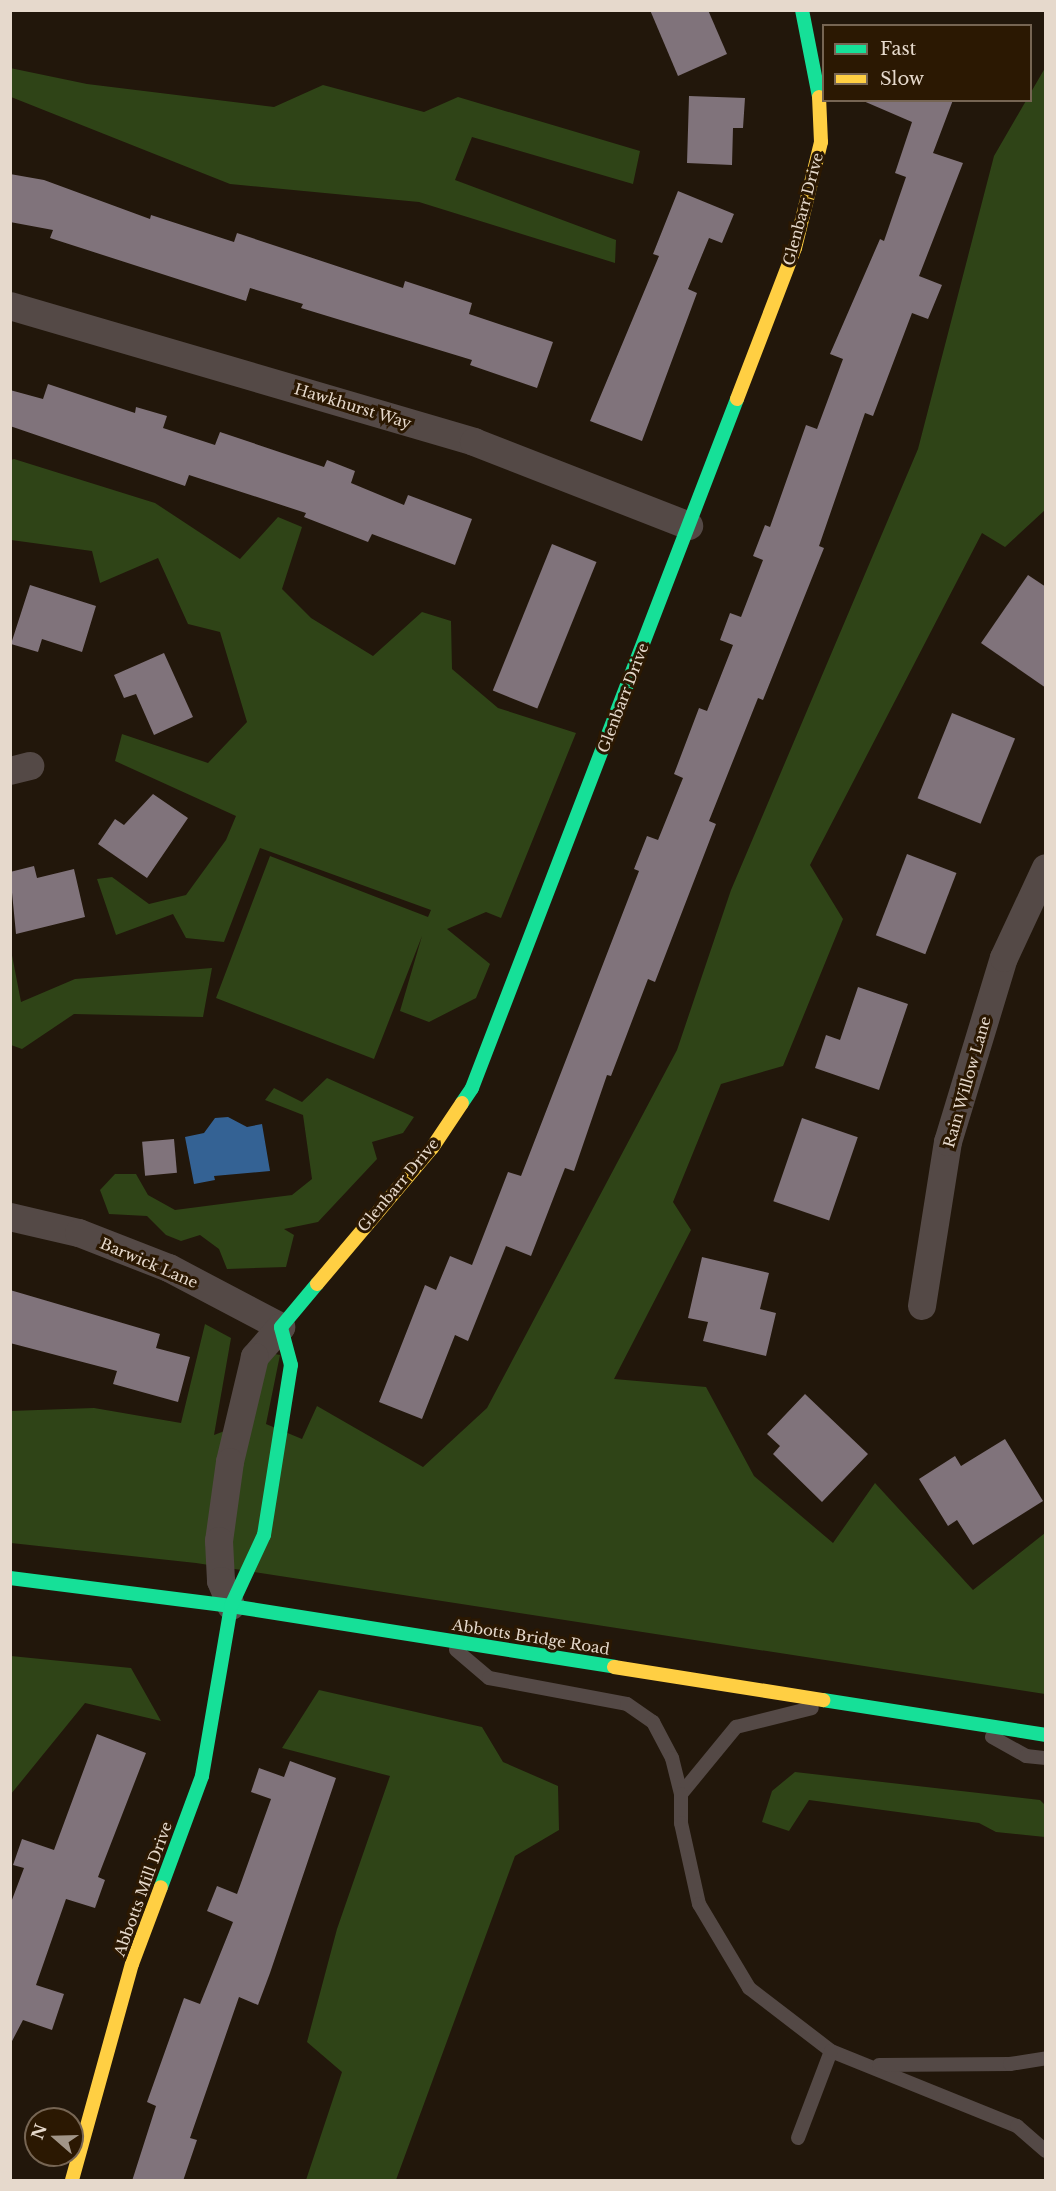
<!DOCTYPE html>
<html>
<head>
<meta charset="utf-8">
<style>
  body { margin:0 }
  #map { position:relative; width:1056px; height:2191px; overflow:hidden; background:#22170b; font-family:"Libre Baskerville",serif }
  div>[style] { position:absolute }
  .green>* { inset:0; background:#2f4417 }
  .water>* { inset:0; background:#346294 }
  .building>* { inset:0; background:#80737b; transform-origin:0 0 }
  .lane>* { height:14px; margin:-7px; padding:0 7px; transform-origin:7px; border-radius:7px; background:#544946 }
  .street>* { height:28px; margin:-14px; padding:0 14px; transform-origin:14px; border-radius:14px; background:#544946 }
  .fast>* { height:14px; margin:-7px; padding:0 7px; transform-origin:7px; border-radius:7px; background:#16e098 }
  .slow>* { height:14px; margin:-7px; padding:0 7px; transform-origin:7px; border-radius:7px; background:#ffcf43 }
  span { translate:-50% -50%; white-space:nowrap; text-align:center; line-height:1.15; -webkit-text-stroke:6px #2b1802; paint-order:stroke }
  .street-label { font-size:15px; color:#e6d9cc }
  .frame { position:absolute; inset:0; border:12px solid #e6d9cc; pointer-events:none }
  .legend { position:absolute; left:822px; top:24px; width:210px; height:78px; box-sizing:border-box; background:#2b1802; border:2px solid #766553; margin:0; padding:8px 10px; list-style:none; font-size:18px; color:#e6d9cc }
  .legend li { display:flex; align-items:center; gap:12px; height:30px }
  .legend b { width:30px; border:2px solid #766553 }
  .north { position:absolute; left:24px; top:2107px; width:60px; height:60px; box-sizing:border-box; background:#2b1802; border:2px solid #766553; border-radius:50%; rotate:290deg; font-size:16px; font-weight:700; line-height:24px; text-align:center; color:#e6d9cc }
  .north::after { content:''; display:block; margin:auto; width:21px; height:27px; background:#a19588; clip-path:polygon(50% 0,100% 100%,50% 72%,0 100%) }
</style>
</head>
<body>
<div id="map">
  <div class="green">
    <div style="clip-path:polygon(10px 68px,87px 84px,274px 107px,323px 85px,424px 112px,458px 97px,640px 151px,633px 184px,472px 137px,455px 180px,616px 240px,615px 263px,419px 202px,230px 184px,11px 97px)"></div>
    <div style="clip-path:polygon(1045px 68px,1045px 510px,1005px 547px,982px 533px,810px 865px,843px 919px,783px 1066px,721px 1084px,673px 1202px,691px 1230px,614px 1379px,706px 1387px,754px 1476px,833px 1543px,875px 1483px,973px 1590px,1045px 1533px,1045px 1694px,196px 1563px,11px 1543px,10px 1411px,94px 1408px,181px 1423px,205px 1324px,231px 1338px,214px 1435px,251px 1421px,265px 1352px,280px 1355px,266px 1424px,302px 1439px,317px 1406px,423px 1467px,487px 1408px,677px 1050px,731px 890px,918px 449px,994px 156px)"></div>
    <div style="clip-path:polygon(14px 459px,155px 503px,240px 559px,278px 517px,302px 527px,282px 589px,311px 618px,373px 656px,422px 612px,451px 621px,452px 669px,498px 708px,576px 733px,501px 918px,486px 912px,447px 929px,490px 964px,476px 998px,429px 1022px,400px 1011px,422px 936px,374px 1059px,216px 998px,270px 856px,428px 917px,431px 910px,260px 848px,224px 942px,186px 938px,173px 914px,116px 935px,97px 879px,112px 877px,149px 904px,186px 895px,226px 840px,236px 816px,115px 761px,122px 734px,208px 763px,247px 722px,220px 632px,188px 624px,158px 558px,100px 583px,92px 551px,11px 540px,11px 460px)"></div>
    <div style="clip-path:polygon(11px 950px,21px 1002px,75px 979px,212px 968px,203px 1017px,74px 1014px,22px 1049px,11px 1045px)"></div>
    <div style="clip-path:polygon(327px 1078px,414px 1117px,403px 1133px,372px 1142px,377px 1159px,318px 1222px,284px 1229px,294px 1235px,286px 1267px,227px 1269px,219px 1249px,200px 1235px,181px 1241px,166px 1235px,147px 1216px,109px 1214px,100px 1190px,115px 1174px,136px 1174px,148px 1195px,175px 1210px,292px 1195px,312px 1179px,303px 1115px,265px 1100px,274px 1088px,302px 1102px)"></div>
    <div style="clip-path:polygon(11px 1656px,131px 1668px,161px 1721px,85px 1703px,11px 1794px)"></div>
    <div style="clip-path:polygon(319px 1690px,482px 1727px,503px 1762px,558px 1786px,559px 1830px,515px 1856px,396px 2180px,306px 2180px,342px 2072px,307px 2042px,337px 1929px,390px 1776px,282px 1748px)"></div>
    <div style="clip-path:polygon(795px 1772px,1040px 1800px,1045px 1805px,1045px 1837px,996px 1832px,979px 1823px,809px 1800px,789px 1831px,762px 1822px,772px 1791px)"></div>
  </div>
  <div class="water">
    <div style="clip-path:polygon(228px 1117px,247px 1127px,262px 1124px,270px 1171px,214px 1176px,215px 1180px,194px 1184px,185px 1137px,204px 1133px,215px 1118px)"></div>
  </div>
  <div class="building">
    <div style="clip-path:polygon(650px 10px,708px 10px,727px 54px,678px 76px)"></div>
    <div style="clip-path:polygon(689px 96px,745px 98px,743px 128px,733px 128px,732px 165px,687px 163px)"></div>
    <div style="clip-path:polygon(861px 100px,953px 100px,933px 153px,963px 163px,919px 276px,942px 285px,928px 319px,912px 313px,873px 416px,865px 413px,819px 546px,824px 548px,763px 700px,758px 698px,709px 821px,716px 824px,655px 982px,648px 979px,611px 1076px,607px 1075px,574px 1171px,565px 1168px,531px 1256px,506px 1246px,468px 1341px,455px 1335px,422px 1419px,379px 1402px,425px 1285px,436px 1290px,450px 1256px,472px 1265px,508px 1172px,521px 1176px,639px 871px,634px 869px,647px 836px,658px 840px,683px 778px,674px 774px,699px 708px,707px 711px,733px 645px,720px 640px,730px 613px,741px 617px,763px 560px,753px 556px,765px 525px,770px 527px,806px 425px,817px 429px,843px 359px,830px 354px,880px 239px,884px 241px,906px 177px,895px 173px,912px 122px)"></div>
    <div style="clip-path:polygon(10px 174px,44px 180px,150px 219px,151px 215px,234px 242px,237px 233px,403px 288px,405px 281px,472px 303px,469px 314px,553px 342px,537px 388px,470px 365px,472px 360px,301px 308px,303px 304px,250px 288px,246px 301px,50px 238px,53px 230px,10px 222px)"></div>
    <div style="clip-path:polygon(678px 191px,734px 214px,722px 243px,709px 238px,688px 289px,697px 293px,642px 441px,590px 421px,659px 256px,653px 254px)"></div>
    <div style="clip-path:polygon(48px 384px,135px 413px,136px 407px,167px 416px,163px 428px,215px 445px,220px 432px,324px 467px,327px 460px,355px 471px,351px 483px,404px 505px,408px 495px,472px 519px,455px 565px,372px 534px,368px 542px,304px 517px,306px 513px,189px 475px,185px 486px,10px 426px,10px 390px,43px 399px)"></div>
    <div style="left:552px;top:544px;width:48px;height:158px;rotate:22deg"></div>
    <div style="clip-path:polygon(1028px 575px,1046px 587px,1046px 688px,981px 643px)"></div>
    <div style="clip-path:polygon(30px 585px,96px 606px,82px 652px,42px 639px,38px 652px,11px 644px)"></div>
    <div style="clip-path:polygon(164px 653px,193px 717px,154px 735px,136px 694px,124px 698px,114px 675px)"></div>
    <div style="left:952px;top:713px;width:68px;height:92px;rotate:22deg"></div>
    <div style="clip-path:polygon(153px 794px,188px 818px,147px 878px,98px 844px,115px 819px,124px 825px)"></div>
    <div style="left:907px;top:854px;width:53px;height:87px;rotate:21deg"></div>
    <div style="clip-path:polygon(34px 866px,37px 878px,74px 869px,85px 917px,16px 934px,10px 872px)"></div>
    <div style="clip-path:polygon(858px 987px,908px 1004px,879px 1090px,815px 1068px,826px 1035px,840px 1040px)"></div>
    <div style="left:802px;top:1118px;width:59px;height:88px;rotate:19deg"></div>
    <div style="left:174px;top:1139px;width:34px;height:32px;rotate:85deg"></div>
    <div style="clip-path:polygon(702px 1257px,769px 1273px,760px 1309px,776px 1313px,766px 1356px,703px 1341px,708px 1322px,688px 1318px)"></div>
    <div style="clip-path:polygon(10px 1290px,160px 1334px,156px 1348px,190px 1357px,178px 1402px,113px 1384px,117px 1371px,10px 1343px)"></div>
    <div style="clip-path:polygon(805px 1394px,868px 1454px,822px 1502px,773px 1454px,780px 1446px,767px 1434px)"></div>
    <div style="clip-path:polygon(1005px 1439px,1043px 1501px,973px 1545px,957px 1520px,948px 1526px,919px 1479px,955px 1456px,961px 1466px)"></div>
    <div style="clip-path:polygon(97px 1734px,146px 1753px,98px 1877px,105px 1880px,95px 1908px,66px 1899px,36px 1985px,64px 1994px,52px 2030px,23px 2020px,10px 2045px,10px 1905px,24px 1868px,13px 1865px,22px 1839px,54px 1850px)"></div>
    <div style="clip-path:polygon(290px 1761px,336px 1778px,270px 1973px,258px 2005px,239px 1997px,190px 2138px,197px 2140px,183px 2181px,132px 2181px,156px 2106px,147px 2102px,184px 1998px,200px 2004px,233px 1922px,207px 1911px,217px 1886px,237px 1894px,271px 1799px,251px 1792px,259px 1768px,284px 1777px)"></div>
  </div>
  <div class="lane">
    <div style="left:456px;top:1650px;width:43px;rotate:40.3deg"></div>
    <div style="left:489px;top:1678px;width:140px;rotate:10.7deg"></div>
    <div style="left:627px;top:1704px;width:32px;rotate:35deg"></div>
    <div style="left:653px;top:1722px;width:41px;rotate:62.2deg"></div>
    <div style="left:672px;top:1758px;width:37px;rotate:76deg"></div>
    <div style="left:681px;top:1794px;width:87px;rotate:-50.6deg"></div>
    <div style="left:736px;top:1727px;width:78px;rotate:-14deg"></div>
    <div style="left:992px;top:1737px;width:39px;rotate:29deg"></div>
    <div style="left:1026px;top:1756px;width:20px;rotate:6deg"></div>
    <div style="left:681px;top:1794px;width:29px;rotate:90deg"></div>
    <div style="left:681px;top:1823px;width:83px;rotate:77.5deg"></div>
    <div style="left:699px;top:1904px;width:98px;rotate:59.2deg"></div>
    <div style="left:749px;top:1988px;width:103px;rotate:37.5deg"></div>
    <div style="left:831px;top:2051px;width:201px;rotate:22deg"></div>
    <div style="left:1017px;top:2126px;width:38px;rotate:41deg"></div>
    <div style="left:879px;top:2065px;width:131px;rotate:-0.4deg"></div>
    <div style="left:1010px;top:2064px;width:36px;rotate:-9deg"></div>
    <div style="left:798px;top:2138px;width:93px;rotate:-69.2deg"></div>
  </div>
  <div class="street">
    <div style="left:10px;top:306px;width:484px;rotate:16.3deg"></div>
    <div style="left:474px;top:442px;width:231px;rotate:21.3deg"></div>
    <div style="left:10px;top:771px;width:21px;rotate:-14deg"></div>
    <div style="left:10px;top:1217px;width:71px;rotate:13.1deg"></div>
    <div style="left:79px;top:1233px;width:97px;rotate:21.3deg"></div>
    <div style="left:169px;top:1268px;width:127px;rotate:27.8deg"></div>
    <div style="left:281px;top:1327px;width:40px;rotate:131deg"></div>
    <div style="left:255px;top:1357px;width:108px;rotate:103.4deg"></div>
    <div style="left:230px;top:1462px;width:80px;rotate:97.9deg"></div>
    <div style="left:219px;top:1541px;width:40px;rotate:87.1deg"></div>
    <div style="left:221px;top:1581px;width:27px;rotate:68deg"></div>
    <div style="left:922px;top:1306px;width:166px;rotate:-81deg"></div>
    <div style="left:948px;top:1142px;width:192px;rotate:-73.1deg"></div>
    <div style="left:1004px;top:958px;width:99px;rotate:-65deg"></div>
  </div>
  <div class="fast">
    <div style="left:802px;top:10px;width:89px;rotate:78.9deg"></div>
    <div style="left:462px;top:1103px;width:18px;rotate:-56deg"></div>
    <div style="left:472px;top:1088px;width:738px;rotate:-68.96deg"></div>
    <div style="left:10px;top:1578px;width:223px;rotate:7.2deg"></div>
    <div style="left:231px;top:1606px;width:388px;rotate:9deg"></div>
    <div style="left:823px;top:1700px;width:226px;rotate:8.9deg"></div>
    <div style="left:161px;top:1887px;width:118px;rotate:-69.7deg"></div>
    <div style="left:202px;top:1776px;width:172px;rotate:-80.3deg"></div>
    <div style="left:231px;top:1606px;width:78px;rotate:-65.1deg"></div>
    <div style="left:264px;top:1535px;width:172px;rotate:-81deg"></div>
    <div style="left:291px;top:1365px;width:39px;rotate:-105deg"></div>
    <div style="left:281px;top:1327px;width:56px;rotate:-50.1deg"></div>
  </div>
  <div class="slow">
    <div style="left:737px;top:399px;width:162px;rotate:-69deg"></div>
    <div style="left:795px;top:248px;width:109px;rotate:-76.2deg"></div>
    <div style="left:821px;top:142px;width:45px;rotate:-92.5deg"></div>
    <div style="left:317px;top:1284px;width:178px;rotate:-49.8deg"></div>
    <div style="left:432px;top:1148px;width:54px;rotate:-56.3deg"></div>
    <div style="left:614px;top:1667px;width:212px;rotate:9deg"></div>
    <div style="left:72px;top:2180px;width:224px;rotate:-74.5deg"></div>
    <div style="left:132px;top:1964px;width:82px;rotate:-69.4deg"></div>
  </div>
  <div class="street-label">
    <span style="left:803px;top:209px;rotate:-75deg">Glenbarr Drive</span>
    <span style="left:353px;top:406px;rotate:17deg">Hawkhurst Way</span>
    <span style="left:623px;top:698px;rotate:-69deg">Glenbarr Drive</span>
    <span style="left:967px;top:1082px;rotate:-74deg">Rain Willow Lane</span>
    <span style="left:398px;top:1185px;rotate:-50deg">Glenbarr Drive</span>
    <span style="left:149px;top:1263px;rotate:23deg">Barwick Lane</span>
    <span style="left:531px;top:1637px;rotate:9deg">Abbotts Bridge Road</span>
    <span style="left:143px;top:1889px;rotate:-70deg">Abbotts Mill Drive</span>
  </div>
  <div class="frame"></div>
  <ul class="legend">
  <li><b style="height:8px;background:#16e098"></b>Fast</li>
  <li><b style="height:8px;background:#ffcf43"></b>Slow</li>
  </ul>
  <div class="north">N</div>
</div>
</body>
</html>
